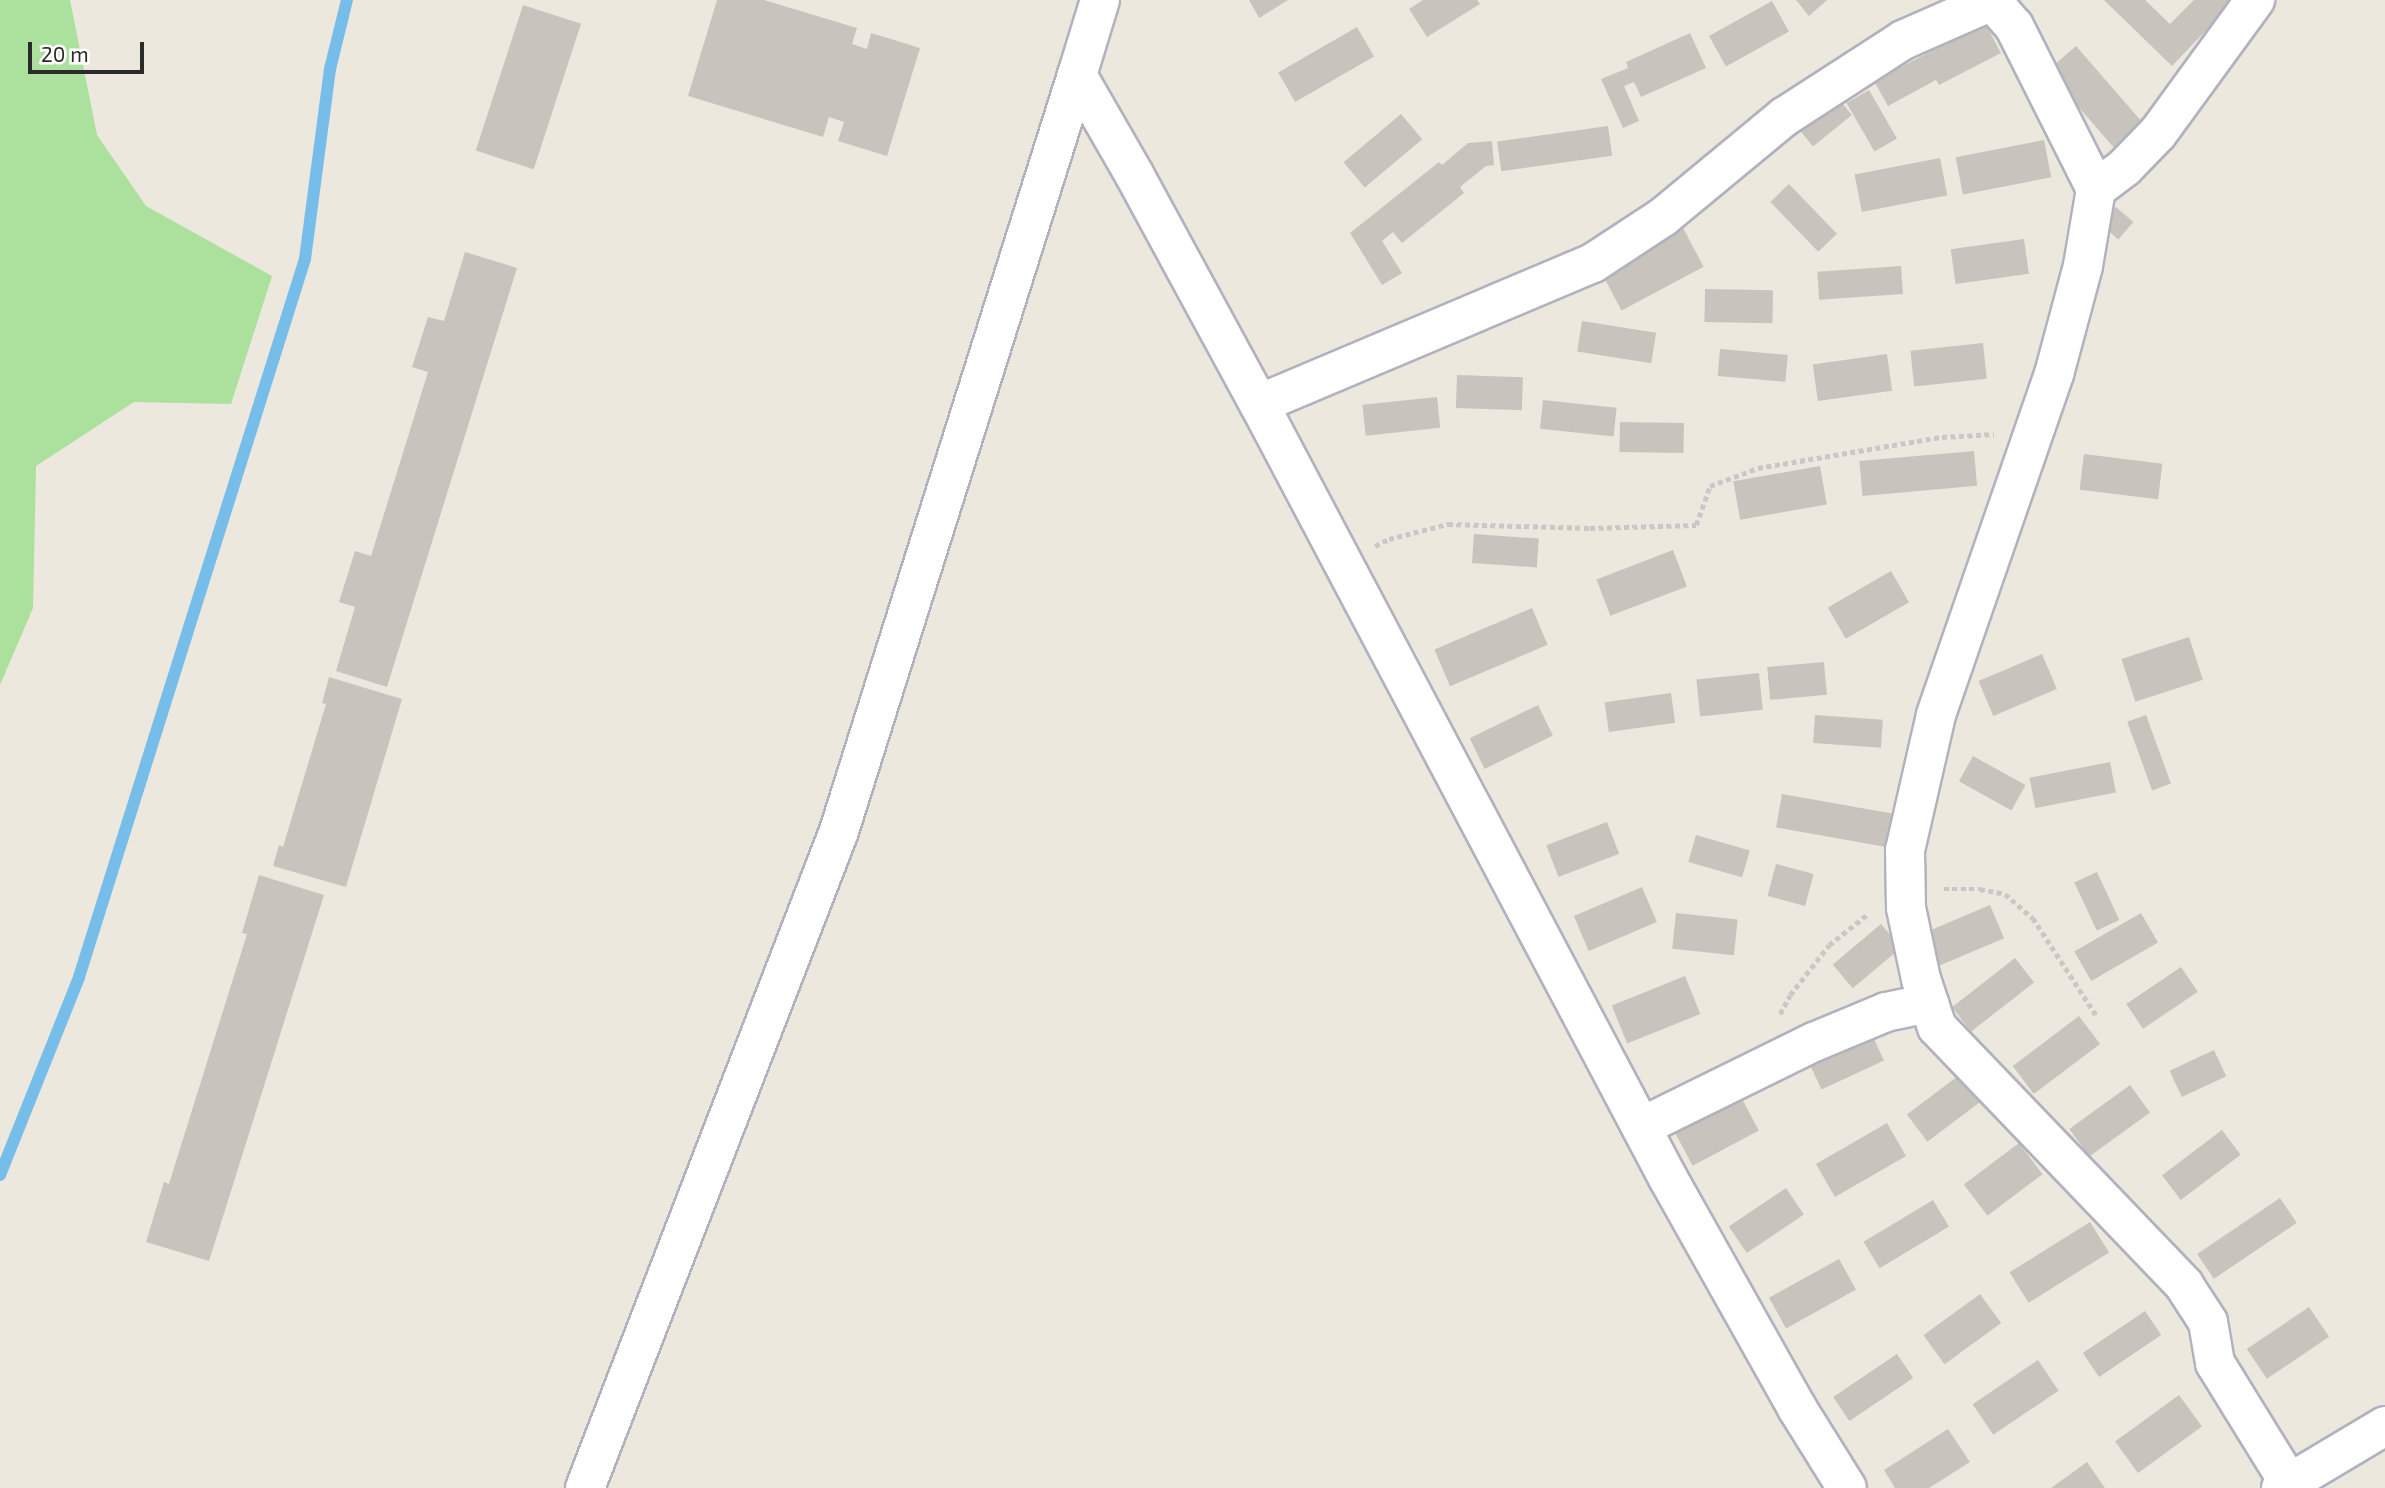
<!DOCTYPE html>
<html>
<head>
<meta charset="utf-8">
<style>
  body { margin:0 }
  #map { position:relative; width:2385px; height:1488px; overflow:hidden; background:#ece8de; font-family:"Exo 2",sans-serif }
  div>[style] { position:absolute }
  .green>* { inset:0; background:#ace09d }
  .stream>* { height:12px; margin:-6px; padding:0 6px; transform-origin:6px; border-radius:6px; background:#76bde9 }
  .building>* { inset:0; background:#c8c4bd; transform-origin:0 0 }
  .path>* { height:4.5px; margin-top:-2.25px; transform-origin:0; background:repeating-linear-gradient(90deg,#c8c8c8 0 5px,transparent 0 8.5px) }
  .roads { filter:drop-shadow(2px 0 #b1b2be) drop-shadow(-2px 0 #b1b2be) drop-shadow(0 2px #b1b2be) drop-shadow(0 -2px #b1b2be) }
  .minor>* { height:38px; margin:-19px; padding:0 19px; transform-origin:19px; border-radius:19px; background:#fff }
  span { translate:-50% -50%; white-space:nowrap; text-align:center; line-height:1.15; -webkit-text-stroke:7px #fff; paint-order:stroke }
  .scale { position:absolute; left:28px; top:42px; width:116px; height:32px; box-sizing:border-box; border:4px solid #2b2b2b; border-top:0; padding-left:9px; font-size:21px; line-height:24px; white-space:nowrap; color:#2b2b2b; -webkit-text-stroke:5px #fff; paint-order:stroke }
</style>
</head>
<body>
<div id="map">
  <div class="green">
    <div style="clip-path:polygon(0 0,70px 0,97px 135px,146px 206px,272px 276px,231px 404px,134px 402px,36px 466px,33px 608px,0 685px)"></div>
  </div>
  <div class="stream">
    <div style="left:0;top:1175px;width:213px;rotate:-68.2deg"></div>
    <div style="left:79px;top:977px;width:753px;rotate:-72.53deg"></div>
    <div style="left:305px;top:259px;width:192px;rotate:-82.5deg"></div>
    <div style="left:330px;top:69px;width:71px;rotate:-76.2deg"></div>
  </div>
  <div class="building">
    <div style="clip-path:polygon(717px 0,764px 0,857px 28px,852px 44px,867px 49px,871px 33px,920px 48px,887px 156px,838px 141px,844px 122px,829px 117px,823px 137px,688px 96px)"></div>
    <div style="clip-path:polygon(1249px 0,1288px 0,1259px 18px)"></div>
    <div style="clip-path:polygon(1423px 0,1477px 0,1480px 4px,1427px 37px,1409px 9px)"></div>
    <div style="clip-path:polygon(1796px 0,1827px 0,1809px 16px)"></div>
    <div style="clip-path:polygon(2104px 0,2145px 0,2170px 24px,2194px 0,2235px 0,2172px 66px)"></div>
    <div style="left:1772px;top:1px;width:35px;height:72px;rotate:61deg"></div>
    <div style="left:523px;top:5px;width:61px;height:153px;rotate:18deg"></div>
    <div style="clip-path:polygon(1985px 23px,2001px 53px,1939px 85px,1936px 80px,1888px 106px,1874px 81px)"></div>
    <div style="left:1357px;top:27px;width:34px;height:91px;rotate:60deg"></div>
    <div style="clip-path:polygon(1690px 33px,1706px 68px,1641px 97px,1634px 82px,1624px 86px,1639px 121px,1623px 128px,1601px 79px,1628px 68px,1626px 62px)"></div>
    <div style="left:2076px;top:46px;width:105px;height:38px;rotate:49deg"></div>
    <div style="left:1869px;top:90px;width:56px;height:26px;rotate:60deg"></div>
    <div style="left:1838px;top:98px;width:22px;height:50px;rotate:51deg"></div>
    <div style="left:1401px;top:114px;width:33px;height:75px;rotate:50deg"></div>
    <div style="left:1608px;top:126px;width:30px;height:112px;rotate:82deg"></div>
    <div style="left:2044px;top:140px;width:38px;height:90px;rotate:79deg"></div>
    <div style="clip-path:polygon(1492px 141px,1494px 165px,1486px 166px,1460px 187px,1464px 193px,1402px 243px,1393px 232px,1382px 241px,1402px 273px,1382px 285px,1350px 233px,1439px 162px,1442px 165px,1468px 143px)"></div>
    <div style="left:1940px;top:158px;width:38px;height:87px;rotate:79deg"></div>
    <div style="left:1789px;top:184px;width:69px;height:26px;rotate:46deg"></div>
    <div style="left:2116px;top:207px;width:23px;height:23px;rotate:41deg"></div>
    <div style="left:1683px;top:228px;width:44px;height:93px;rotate:62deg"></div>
    <div style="left:2024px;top:239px;width:35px;height:74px;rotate:82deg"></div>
    <div style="clip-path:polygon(465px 252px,517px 268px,387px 687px,336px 671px,355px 607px,339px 602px,355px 551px,371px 556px,428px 372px,412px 367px,428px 317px,444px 321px)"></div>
    <div style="left:1901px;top:266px;width:28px;height:84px;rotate:86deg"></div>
    <div style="left:1705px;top:289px;width:68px;height:33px;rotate:1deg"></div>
    <div style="left:1582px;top:321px;width:75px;height:31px;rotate:9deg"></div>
    <div style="left:1983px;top:343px;width:36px;height:73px;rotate:84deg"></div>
    <div style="left:1720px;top:349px;width:68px;height:27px;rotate:5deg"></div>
    <div style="left:1887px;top:354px;width:37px;height:75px;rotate:82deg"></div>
    <div style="left:1457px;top:375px;width:66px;height:33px;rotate:2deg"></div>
    <div style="left:1437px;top:397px;width:31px;height:75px;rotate:84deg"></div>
    <div style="left:1543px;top:400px;width:74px;height:29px;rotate:6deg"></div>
    <div style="left:1620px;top:422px;width:64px;height:30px;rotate:1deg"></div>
    <div style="left:1974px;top:451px;width:35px;height:115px;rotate:85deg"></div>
    <div style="left:2084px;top:454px;width:79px;height:36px;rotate:7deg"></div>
    <div style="left:1820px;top:466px;width:39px;height:88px;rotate:80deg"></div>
    <div style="left:1474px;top:534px;width:65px;height:29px;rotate:4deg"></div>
    <div style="left:1673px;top:550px;width:39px;height:82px;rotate:69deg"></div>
    <div style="left:1891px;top:571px;width:36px;height:73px;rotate:60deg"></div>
    <div style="left:1532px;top:608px;width:40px;height:106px;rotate:67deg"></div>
    <div style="left:2189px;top:637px;width:45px;height:71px;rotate:72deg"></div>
    <div style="left:2042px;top:654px;width:38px;height:69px;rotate:67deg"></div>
    <div style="left:1824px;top:662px;width:33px;height:57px;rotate:85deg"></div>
    <div style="left:1759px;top:673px;width:37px;height:63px;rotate:84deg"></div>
    <div style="clip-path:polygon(329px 677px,402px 699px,346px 887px,273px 866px,279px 845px,283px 847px,326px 704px,322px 703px)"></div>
    <div style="left:1671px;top:693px;width:30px;height:67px;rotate:82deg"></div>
    <div style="left:1538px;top:705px;width:34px;height:76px;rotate:64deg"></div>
    <div style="left:1815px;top:715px;width:68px;height:28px;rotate:4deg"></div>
    <div style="left:2146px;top:715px;width:73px;height:20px;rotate:70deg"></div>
    <div style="left:1973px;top:756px;width:60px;height:29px;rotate:29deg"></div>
    <div style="left:2110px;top:762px;width:31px;height:82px;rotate:79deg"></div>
    <div style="left:1782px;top:794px;width:116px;height:34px;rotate:10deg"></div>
    <div style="left:1607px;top:822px;width:34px;height:65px;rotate:69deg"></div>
    <div style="left:1696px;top:835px;width:56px;height:28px;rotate:16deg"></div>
    <div style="left:1776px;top:864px;width:39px;height:33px;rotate:15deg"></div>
    <div style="left:2097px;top:872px;width:53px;height:25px;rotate:65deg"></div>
    <div style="clip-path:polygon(259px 875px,324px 895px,209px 1261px,146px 1242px,164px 1182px,169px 1184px,247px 934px,242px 933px)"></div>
    <div style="left:1642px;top:887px;width:38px;height:74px;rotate:67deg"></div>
    <div style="left:1990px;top:905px;width:36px;height:77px;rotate:67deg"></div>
    <div style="left:1676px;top:913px;width:62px;height:36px;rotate:6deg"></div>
    <div style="left:2141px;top:913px;width:34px;height:77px;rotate:60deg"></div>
    <div style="left:1881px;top:924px;width:31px;height:63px;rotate:50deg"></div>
    <div style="left:2015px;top:958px;width:31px;height:80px;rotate:52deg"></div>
    <div style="left:2181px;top:967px;width:30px;height:66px;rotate:56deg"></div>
    <div style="left:1685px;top:976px;width:41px;height:79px;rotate:68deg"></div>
    <div style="left:2079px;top:1016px;width:35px;height:83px;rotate:53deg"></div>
    <div style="left:1868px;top:1026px;width:38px;height:69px;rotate:65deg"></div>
    <div style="left:2214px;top:1050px;width:29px;height:49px;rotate:65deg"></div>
    <div style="left:1966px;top:1070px;width:34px;height:74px;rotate:53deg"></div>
    <div style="left:2130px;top:1085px;width:34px;height:75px;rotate:54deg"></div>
    <div style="left:1741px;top:1097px;width:38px;height:75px;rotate:62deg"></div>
    <div style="left:1887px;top:1123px;width:38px;height:82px;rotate:60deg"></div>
    <div style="left:2222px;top:1130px;width:31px;height:75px;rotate:53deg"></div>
    <div style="left:2019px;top:1143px;width:39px;height:69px;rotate:53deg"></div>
    <div style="left:1786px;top:1188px;width:32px;height:69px;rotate:56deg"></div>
    <div style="left:2280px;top:1198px;width:30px;height:100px;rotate:56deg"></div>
    <div style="left:1933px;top:1200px;width:31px;height:81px;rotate:59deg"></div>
    <div style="left:2090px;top:1222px;width:36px;height:95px;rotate:58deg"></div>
    <div style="left:1839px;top:1259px;width:35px;height:80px;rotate:61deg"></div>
    <div style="left:1980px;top:1294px;width:36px;height:70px;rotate:54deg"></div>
    <div style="left:2309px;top:1307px;width:36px;height:75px;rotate:56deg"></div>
    <div style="left:2145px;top:1311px;width:29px;height:75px;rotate:56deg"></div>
    <div style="left:1897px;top:1354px;width:29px;height:77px;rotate:56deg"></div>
    <div style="left:2038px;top:1360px;width:37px;height:79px;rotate:56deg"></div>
    <div style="left:2179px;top:1395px;width:39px;height:79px;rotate:54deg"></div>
    <div style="clip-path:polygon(1948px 1429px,1970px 1462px,1929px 1488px,1895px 1488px,1884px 1470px)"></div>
    <div style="clip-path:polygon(2087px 1462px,2105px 1488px,2051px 1488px)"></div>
  </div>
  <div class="path">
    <div style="left:1375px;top:546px;width:16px;rotate:-27deg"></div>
    <div style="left:1389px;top:539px;width:61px;rotate:-14.3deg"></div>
    <div style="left:1448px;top:524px;width:142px;rotate:1.6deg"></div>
    <div style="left:1590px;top:528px;width:106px;rotate:-1.6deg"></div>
    <div style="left:1696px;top:525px;width:41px;rotate:-70.3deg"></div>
    <div style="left:1710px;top:486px;width:51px;rotate:-20.6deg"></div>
    <div style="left:1758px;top:468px;width:187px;rotate:-9.6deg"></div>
    <div style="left:1942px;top:437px;width:52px;rotate:-3.3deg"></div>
    <div style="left:1944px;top:889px;width:36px"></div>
    <div style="left:1980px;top:889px;width:25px;rotate:11deg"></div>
    <div style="left:2005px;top:894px;width:37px;rotate:41deg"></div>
    <div style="left:2033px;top:918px;width:116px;rotate:57deg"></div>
    <div style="left:1780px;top:1014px;width:21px;rotate:-62deg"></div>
    <div style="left:1790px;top:995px;width:63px;rotate:-52deg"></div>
    <div style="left:1829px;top:945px;width:50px;rotate:-38.5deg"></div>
  </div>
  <div class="roads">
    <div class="minor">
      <div style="left:1100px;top:0;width:78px;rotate:107deg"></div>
      <div style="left:1077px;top:75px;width:116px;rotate:60.1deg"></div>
      <div style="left:1135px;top:176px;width:260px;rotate:61.5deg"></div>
      <div style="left:1259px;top:404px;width:875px;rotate:62.15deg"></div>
      <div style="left:1668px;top:1178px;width:264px;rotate:60.7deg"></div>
      <div style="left:1797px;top:1408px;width:94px;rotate:58deg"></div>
      <div style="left:2096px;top:189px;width:36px;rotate:-37deg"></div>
      <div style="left:2125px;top:167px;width:47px;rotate:-45.9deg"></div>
      <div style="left:2158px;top:133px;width:165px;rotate:-53.9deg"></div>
      <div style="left:1259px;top:404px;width:363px;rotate:-22.9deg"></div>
      <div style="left:1593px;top:263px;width:84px;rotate:-33.3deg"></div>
      <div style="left:1663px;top:217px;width:157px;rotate:-39.6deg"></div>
      <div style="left:1784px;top:117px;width:142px;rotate:-32.9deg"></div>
      <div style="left:1903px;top:40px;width:97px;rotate:-23.7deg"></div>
      <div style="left:1992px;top:1px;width:33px;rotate:49deg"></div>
      <div style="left:2014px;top:26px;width:182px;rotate:63.3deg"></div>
      <div style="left:2096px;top:189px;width:78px;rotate:99.6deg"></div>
      <div style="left:2083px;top:266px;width:112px;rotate:105deg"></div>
      <div style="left:2054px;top:374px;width:361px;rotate:109.1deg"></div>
      <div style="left:1936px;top:715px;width:139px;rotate:102.9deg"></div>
      <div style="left:1905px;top:850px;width:58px;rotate:89deg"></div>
      <div style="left:1906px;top:908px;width:73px;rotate:78.1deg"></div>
      <div style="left:1921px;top:979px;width:51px;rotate:71.6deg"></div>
      <div style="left:1937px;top:1027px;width:357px;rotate:46.2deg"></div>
      <div style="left:2184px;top:1285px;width:44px;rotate:57deg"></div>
      <div style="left:2208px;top:1322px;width:42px;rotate:80.3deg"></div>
      <div style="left:2215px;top:1363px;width:141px;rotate:58.3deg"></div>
      <div style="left:1641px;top:1127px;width:193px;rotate:-26.2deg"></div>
      <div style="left:1814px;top:1042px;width:78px;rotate:-22.6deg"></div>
      <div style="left:1886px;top:1012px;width:44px;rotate:-11.8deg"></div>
      <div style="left:585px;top:1488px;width:704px;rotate:-68.86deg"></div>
      <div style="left:839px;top:831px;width:793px;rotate:-72.53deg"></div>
      <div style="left:2281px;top:1488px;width:121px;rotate:-30.8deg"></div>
    </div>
  </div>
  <div class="scale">20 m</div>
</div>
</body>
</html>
